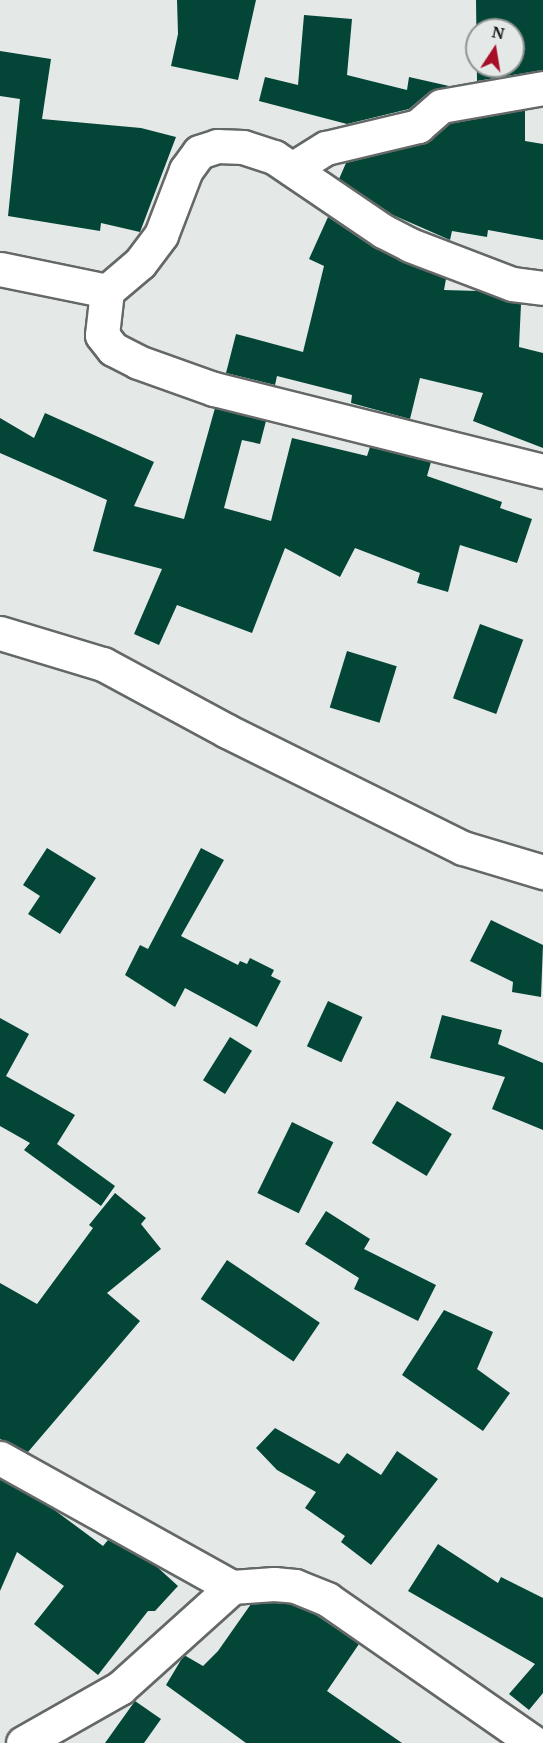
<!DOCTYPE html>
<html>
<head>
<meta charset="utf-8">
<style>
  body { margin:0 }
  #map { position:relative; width:543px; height:1743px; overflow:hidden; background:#e4e9e7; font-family:"PT Serif",serif }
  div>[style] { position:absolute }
  .building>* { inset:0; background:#034637; transform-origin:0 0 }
  .roads { filter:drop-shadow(2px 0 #646866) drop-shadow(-2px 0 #646866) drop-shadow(0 2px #646866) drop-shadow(0 -2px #646866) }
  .street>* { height:33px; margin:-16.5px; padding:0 16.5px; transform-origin:16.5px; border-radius:16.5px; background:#fff }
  span { translate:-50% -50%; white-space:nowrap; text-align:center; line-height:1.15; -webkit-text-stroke:6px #e4e9e7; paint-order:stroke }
  .north { position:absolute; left:465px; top:18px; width:60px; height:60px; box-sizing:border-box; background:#e4e9e7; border:2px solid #919593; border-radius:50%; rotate:12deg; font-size:16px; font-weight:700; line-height:24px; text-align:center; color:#151716 }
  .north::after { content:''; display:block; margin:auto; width:21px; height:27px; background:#a70f28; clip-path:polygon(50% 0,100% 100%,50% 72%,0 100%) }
</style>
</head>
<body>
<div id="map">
  <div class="building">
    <div style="clip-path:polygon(177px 0,256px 0,238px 80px,171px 66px,178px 34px)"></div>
    <div style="clip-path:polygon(evenodd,476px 0,543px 0,543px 70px,477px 81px,476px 0,477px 30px,513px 30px,513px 66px,477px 66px,477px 30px)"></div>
    <div style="clip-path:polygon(304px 15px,352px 19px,347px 75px,407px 90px,409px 77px,449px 86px,429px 92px,409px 109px,347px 124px,259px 101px,265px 77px,298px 85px)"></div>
    <div style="clip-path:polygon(0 51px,51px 59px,42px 119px,141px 128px,176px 137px,140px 232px,101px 223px,100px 231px,8px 216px,20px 99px,0 96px)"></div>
    <div style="clip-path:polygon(525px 110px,525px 141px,543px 144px,543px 240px,488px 230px,487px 237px,452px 231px,450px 240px,393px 215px,339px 179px,346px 163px,422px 144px,449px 124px)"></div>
    <div style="clip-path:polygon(328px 217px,374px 248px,446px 279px,444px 290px,478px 291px,521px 304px,519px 347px,543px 353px,543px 448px,473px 421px,483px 393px,420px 378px,410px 419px,351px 403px,352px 395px,277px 376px,275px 385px,226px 373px,236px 334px,303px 352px,324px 266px,309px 259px)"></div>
    <div style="clip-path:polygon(215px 408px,266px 421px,260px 444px,242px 440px,224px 508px,271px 521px,292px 438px,367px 456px,370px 447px,431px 462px,427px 476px,502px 502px,500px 508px,532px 519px,517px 563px,460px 545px,448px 592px,417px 583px,420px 573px,355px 548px,340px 577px,285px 548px,252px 633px,177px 605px,159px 645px,134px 634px,162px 569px,93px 551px,107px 500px,0 453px,0 418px,34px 438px,45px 413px,154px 462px,134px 506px,184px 519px)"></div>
    <div style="left:480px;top:624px;width:46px;height:79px;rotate:20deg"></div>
    <div style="left:347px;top:651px;width:52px;height:59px;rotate:17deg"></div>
    <div style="clip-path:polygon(47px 848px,96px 878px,60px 934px,28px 914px,40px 896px,23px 885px)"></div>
    <div style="clip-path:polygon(201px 848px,224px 860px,181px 936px,238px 965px,240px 961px,247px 964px,250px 958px,274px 970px,271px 976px,281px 981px,257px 1027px,185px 988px,175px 1007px,125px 975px,140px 945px,148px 949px)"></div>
    <div style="clip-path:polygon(491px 920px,543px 945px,541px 997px,512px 992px,513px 982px,470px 961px)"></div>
    <div style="left:328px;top:1001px;width:38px;height:50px;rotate:25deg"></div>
    <div style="clip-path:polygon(442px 1015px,502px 1030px,498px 1044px,543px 1063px,543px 1130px,492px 1109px,505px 1077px,430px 1058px)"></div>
    <div style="clip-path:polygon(0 1018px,29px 1034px,6px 1076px,75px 1115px,57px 1144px,115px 1186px,101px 1206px,24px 1150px,30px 1143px,0 1126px)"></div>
    <div style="left:230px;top:1037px;width:26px;height:51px;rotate:32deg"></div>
    <div style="left:397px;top:1101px;width:64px;height:49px;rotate:31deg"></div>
    <div style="left:292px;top:1122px;width:46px;height:79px;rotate:26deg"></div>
    <div style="clip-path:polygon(115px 1193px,146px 1218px,141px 1224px,161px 1249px,107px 1293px,140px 1321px,28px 1452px,0 1439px,0 1283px,37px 1304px,93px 1228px,89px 1225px)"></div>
    <div style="clip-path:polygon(326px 1211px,370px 1239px,364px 1249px,436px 1285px,418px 1321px,354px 1289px,359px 1278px,305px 1244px)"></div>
    <div style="left:227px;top:1260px;width:112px;height:47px;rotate:34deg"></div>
    <div style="clip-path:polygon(444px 1310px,493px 1332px,477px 1369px,510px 1393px,483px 1431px,402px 1375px)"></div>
    <div style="clip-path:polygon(275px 1428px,339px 1464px,347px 1453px,381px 1475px,397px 1451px,438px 1479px,371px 1565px,341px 1542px,345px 1536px,305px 1508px,316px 1492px,277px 1470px,256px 1448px)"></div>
    <div style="clip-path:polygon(0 1479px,53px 1509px,103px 1546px,108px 1540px,156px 1566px,178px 1586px,155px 1611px,148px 1611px,98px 1675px,34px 1624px,64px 1586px,17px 1552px,0 1591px)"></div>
    <div style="clip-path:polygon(438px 1544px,498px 1583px,501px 1577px,543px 1598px,543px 1693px,529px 1710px,509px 1694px,535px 1664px,408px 1591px)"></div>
    <div style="clip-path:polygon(274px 1603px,290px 1604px,316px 1615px,359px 1644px,327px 1691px,402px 1743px,246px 1743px,166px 1685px,184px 1655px,203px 1666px,218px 1651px,251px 1604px)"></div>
    <div style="clip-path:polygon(135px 1701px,161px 1719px,144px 1743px,105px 1743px)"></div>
  </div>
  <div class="roads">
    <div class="street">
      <div style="left:292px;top:169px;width:40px;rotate:-32deg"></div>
      <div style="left:326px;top:148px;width:95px;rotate:-13.4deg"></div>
      <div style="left:418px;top:126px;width:30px;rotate:-41deg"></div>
      <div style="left:441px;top:106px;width:104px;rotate:-10deg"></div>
      <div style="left:0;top:269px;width:109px;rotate:11.6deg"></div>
      <div style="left:107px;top:291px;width:44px;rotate:96.5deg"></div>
      <div style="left:102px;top:335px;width:18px;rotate:52deg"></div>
      <div style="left:113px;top:349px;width:28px;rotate:27deg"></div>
      <div style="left:138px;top:362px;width:81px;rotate:19.6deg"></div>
      <div style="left:214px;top:389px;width:339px;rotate:14deg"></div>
      <div style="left:107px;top:291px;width:43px;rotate:-40.3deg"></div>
      <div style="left:140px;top:263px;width:35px;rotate:-53deg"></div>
      <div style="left:161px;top:235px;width:70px;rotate:-69deg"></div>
      <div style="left:186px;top:170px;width:22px;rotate:-54deg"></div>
      <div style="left:199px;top:152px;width:19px;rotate:-18deg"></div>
      <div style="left:217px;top:146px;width:26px;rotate:2deg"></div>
      <div style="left:243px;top:147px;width:33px;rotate:18deg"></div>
      <div style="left:274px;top:157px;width:132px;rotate:34.2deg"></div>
      <div style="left:383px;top:231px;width:30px;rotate:27deg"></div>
      <div style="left:410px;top:245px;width:109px;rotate:20.9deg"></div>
      <div style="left:512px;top:284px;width:31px;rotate:7deg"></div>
      <div style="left:0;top:633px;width:108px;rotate:16.8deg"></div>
      <div style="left:103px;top:664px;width:141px;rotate:28.4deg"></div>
      <div style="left:227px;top:731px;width:263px;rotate:26.4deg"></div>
      <div style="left:463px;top:848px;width:84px;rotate:16.7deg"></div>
      <div style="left:0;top:1458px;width:265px;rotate:29.1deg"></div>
      <div style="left:23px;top:1743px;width:112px;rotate:-29.6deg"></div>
      <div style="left:120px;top:1688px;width:151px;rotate:-42deg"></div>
      <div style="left:232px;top:1587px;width:42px;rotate:-4.1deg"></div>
      <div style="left:274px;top:1584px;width:21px;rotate:5deg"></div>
      <div style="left:295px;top:1586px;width:35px;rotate:22deg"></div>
      <div style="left:327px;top:1599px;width:252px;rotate:34.8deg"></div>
    </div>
  </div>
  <div class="north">N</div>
</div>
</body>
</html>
